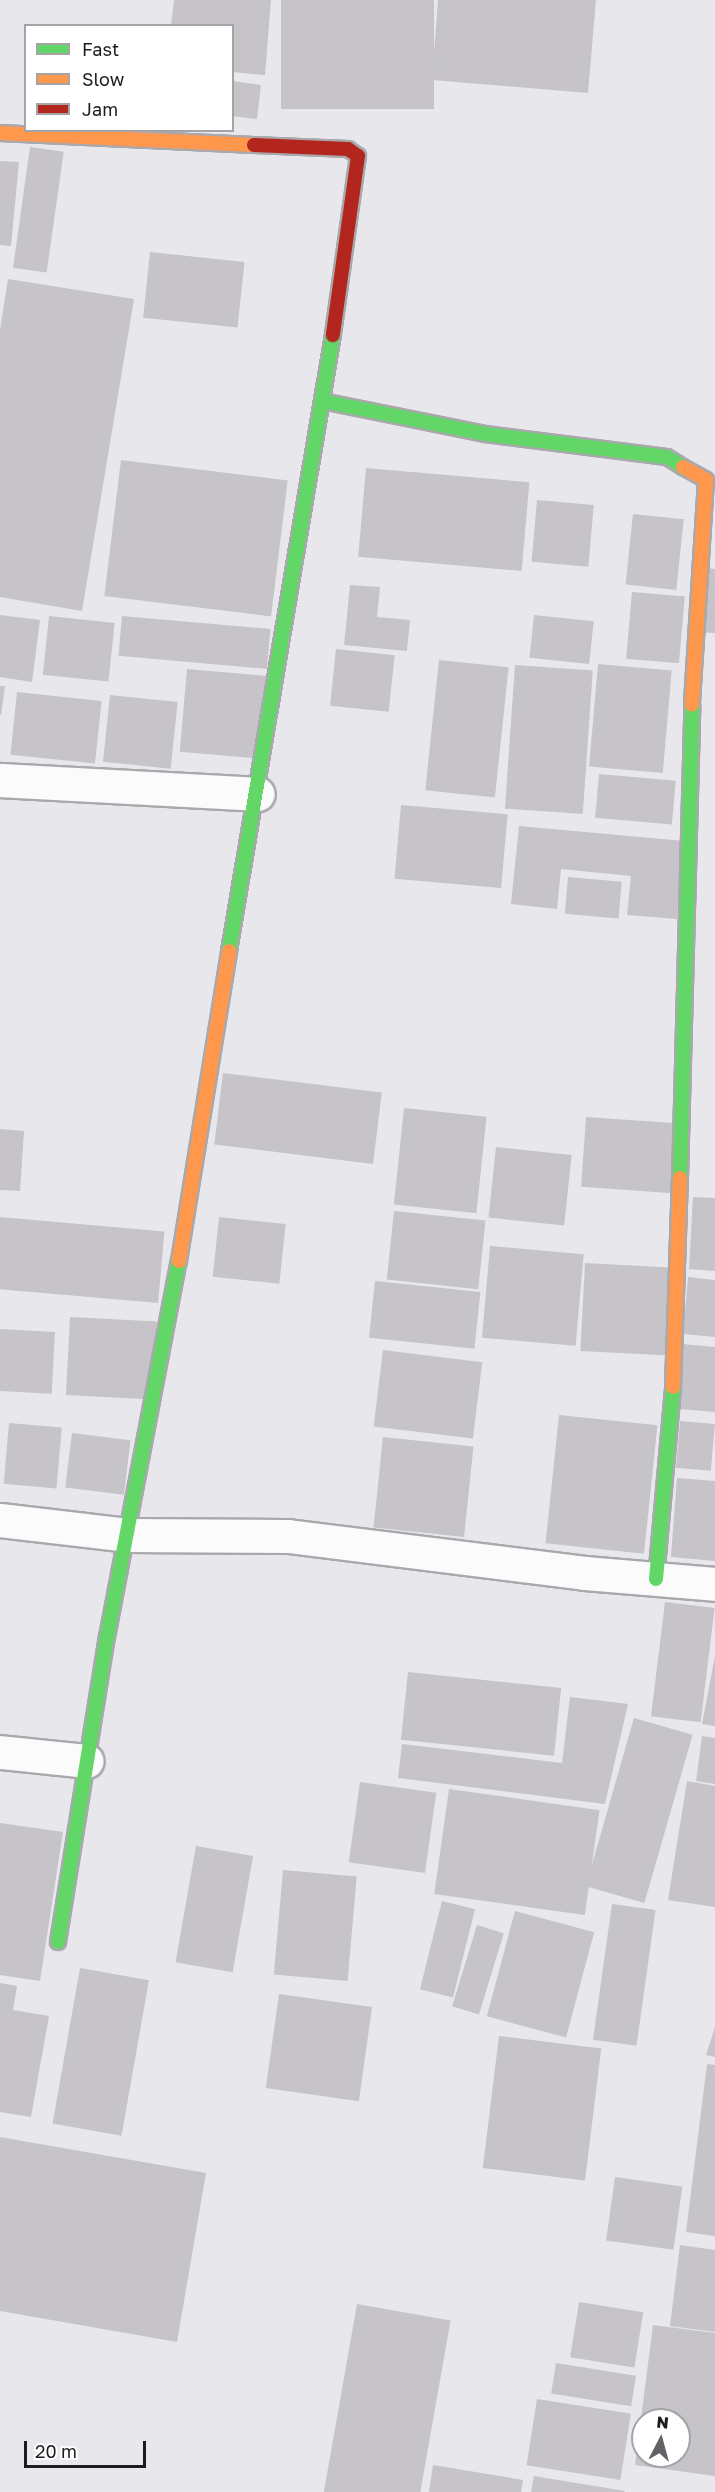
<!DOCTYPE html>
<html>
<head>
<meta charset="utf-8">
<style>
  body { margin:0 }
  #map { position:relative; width:715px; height:2492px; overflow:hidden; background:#e7e7ec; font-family:"Golos Text",sans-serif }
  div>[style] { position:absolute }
  .building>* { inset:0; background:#c6c4c8; transform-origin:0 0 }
  .roads { filter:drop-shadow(2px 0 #a9a9ad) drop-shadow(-2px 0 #a9a9ad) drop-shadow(0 2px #a9a9ad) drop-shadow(0 -2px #a9a9ad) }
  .street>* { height:33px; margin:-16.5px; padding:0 16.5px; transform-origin:16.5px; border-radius:16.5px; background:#fbfbfc }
  .fast>* { height:14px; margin:-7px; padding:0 7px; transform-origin:7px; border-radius:7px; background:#63d668 }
  .slow>* { height:14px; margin:-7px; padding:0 7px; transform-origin:7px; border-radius:7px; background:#ff974d }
  .jam>* { height:14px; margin:-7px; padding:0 7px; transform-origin:7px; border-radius:7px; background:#b3261e }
  span { translate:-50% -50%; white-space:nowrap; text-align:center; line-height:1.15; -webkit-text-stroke:5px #fff; paint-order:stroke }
  .legend { position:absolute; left:24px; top:24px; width:210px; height:108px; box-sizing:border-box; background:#fff; border:2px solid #a4a4a6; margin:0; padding:8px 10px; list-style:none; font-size:18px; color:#1c1c20 }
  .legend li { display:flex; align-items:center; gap:12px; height:30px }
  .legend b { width:30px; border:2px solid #a4a4a6 }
  .north { position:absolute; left:631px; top:2408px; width:60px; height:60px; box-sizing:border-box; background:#fff; border:2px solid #a4a4a6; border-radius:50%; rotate:6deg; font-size:16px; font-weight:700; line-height:24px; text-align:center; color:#1c1c20 }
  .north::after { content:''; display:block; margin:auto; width:21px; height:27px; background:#636367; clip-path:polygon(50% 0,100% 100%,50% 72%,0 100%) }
  .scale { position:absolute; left:24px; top:2441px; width:122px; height:27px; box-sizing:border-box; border:3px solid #1c1c20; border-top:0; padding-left:8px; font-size:18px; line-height:21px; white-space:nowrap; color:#1c1c20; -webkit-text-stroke:4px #fff; paint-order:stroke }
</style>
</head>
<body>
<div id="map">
  <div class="building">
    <div style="clip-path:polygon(174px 0,271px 0,265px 75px,232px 72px,232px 26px,171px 26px)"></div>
    <div style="left:281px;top:0;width:153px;height:109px"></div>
    <div style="clip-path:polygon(438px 0,596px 0,588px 93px,432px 80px)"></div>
    <div style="clip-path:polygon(232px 81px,261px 85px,257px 119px,232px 116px)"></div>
    <div style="left:30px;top:147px;width:34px;height:122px;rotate:8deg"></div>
    <div style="clip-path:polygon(0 161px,19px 162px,11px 246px,0 245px)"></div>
    <div style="left:150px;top:252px;width:95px;height:66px;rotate:6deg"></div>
    <div style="clip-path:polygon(8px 279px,134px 299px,82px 611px,0 597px,0 330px)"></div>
    <div style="left:121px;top:460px;width:168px;height:137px;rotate:7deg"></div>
    <div style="left:366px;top:468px;width:164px;height:89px;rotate:5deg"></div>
    <div style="left:537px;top:500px;width:57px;height:62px;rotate:5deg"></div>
    <div style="left:633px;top:514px;width:51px;height:71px;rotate:6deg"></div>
    <div style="clip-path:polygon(704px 568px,715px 569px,715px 633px,698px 632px)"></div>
    <div style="clip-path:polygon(350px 585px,380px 587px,377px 617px,410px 620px,407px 651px,344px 645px)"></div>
    <div style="left:632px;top:592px;width:53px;height:67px;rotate:5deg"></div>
    <div style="clip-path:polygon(0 615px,40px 620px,32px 682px,0 677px)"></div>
    <div style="left:534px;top:615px;width:60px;height:43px;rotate:6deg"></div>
    <div style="left:49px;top:616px;width:66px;height:59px;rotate:6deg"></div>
    <div style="left:122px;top:616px;width:149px;height:40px;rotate:5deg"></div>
    <div style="left:336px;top:649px;width:59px;height:57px;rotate:6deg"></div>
    <div style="left:439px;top:660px;width:70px;height:131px;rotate:6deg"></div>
    <div style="left:598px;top:664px;width:74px;height:103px;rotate:5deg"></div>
    <div style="left:515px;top:665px;width:78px;height:144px;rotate:4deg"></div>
    <div style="left:187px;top:669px;width:81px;height:83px;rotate:5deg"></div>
    <div style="clip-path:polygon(0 686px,5px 686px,1px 715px,0 715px)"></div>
    <div style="left:17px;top:692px;width:85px;height:63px;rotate:6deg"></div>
    <div style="left:110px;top:695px;width:68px;height:67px;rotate:6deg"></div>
    <div style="left:599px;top:774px;width:77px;height:44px;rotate:5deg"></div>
    <div style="left:401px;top:805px;width:107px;height:74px;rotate:5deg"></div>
    <div style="clip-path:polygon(519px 826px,684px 841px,677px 919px,627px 915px,631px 876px,561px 869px,557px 909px,511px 904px)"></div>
    <div style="left:568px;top:877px;width:54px;height:37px;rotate:5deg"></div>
    <div style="left:223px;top:1073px;width:160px;height:72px;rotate:7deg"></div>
    <div style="left:404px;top:1108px;width:83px;height:97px;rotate:6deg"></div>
    <div style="left:586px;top:1117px;width:91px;height:70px;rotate:4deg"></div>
    <div style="clip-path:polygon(0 1129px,24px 1131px,20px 1191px,0 1190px)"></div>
    <div style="left:496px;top:1147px;width:76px;height:71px;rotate:6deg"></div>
    <div style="clip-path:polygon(693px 1197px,715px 1198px,715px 1271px,689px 1269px)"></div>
    <div style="left:394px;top:1211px;width:92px;height:69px;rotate:6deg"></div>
    <div style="left:0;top:1217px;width:165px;height:72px;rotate:5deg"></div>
    <div style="left:219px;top:1217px;width:67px;height:60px;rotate:6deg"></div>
    <div style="left:490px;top:1246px;width:94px;height:92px;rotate:5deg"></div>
    <div style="left:585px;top:1263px;width:90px;height:88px;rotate:3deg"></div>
    <div style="clip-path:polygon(688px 1277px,715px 1280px,715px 1337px,683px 1334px)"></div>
    <div style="left:375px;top:1281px;width:106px;height:57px;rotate:6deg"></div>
    <div style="left:70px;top:1317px;width:87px;height:78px;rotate:3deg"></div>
    <div style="left:0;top:1329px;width:55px;height:62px;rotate:3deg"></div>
    <div style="clip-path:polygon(683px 1344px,715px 1347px,715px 1412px,678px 1409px)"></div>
    <div style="left:383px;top:1350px;width:100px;height:77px;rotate:7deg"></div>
    <div style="left:559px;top:1415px;width:99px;height:129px;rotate:6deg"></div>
    <div style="left:680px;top:1421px;width:35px;height:47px;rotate:5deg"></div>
    <div style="left:9px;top:1423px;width:53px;height:61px;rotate:5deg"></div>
    <div style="left:72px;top:1433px;width:59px;height:55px;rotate:7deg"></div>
    <div style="left:383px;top:1437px;width:91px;height:91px;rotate:6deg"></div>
    <div style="clip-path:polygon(677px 1478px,715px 1481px,715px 1561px,671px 1557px)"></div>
    <div style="left:665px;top:1602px;width:50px;height:115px;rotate:7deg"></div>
    <div style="clip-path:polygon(715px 1656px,715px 1726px,702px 1724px)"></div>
    <div style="left:408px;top:1672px;width:154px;height:68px;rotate:6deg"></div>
    <div style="clip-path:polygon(570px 1697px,628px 1704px,605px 1804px,398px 1778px,402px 1744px,562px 1763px)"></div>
    <div style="left:634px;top:1718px;width:61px;height:175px;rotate:16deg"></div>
    <div style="clip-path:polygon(702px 1736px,715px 1738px,715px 1784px,696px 1781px)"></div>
    <div style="clip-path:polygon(687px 1781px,715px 1786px,715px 1907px,668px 1900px)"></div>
    <div style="left:360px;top:1782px;width:77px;height:81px;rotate:8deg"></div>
    <div style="left:449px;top:1789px;width:152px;height:106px;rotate:8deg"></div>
    <div style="clip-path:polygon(0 1823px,63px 1832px,40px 1981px,0 1975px)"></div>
    <div style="left:196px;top:1846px;width:58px;height:118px;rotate:10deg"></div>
    <div style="left:283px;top:1870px;width:74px;height:105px;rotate:5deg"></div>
    <div style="left:442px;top:1901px;width:34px;height:91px;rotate:14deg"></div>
    <div style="left:612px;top:1904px;width:44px;height:137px;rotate:8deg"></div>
    <div style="left:515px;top:1911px;width:82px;height:109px;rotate:15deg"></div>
    <div style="left:477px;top:1925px;width:28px;height:85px;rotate:17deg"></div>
    <div style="left:80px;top:1968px;width:70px;height:158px;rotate:10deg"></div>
    <div style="clip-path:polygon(0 1983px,17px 1986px,13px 2010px,49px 2016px,31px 2117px,0 2112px)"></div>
    <div style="left:279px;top:1994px;width:94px;height:95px;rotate:8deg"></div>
    <div style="clip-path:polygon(715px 2027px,715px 2057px,706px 2055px)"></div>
    <div style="left:499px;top:2036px;width:103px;height:133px;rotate:7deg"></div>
    <div style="clip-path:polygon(707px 2064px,715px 2065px,715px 2236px,686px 2232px)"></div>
    <div style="clip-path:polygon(0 2137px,206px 2173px,177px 2342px,0 2311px)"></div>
    <div style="left:615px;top:2177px;width:68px;height:64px;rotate:8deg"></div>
    <div style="clip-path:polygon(680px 2245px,715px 2250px,715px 2332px,670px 2326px)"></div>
    <div style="left:579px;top:2302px;width:65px;height:56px;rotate:9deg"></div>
    <div style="left:357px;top:2304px;width:95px;height:191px;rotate:10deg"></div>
    <div style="clip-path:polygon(evenodd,653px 2325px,715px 2333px,715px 2476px,635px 2465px,653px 2325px,643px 2420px,679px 2420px,679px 2456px,643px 2456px,643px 2420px)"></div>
    <div style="left:556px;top:2363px;width:81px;height:31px;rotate:9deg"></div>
    <div style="left:537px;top:2399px;width:95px;height:67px;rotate:9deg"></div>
    <div style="clip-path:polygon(433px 2465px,523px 2480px,521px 2492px,429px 2492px)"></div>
    <div style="clip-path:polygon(534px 2476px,625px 2491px,624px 2492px,531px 2492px)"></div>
  </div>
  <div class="roads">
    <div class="street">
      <div style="left:0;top:780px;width:258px;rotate:3.1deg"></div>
      <div style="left:0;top:1520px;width:128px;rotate:6.7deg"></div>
      <div style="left:127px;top:1535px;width:161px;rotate:0.4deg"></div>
      <div style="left:288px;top:1536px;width:299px;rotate:7.1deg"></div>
      <div style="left:585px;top:1573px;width:130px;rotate:4.8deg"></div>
      <div style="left:0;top:1752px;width:87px;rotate:5.9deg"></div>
    </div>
    <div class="fast">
      <div style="left:322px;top:401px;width:166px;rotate:11.4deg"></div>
      <div style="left:485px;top:434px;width:183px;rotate:7.2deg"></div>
      <div style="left:667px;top:457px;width:19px;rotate:32deg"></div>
      <div style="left:229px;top:951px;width:625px;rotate:-80.42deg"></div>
      <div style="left:680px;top:1178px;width:473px;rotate:-88.5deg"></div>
      <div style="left:656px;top:1579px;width:193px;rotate:-84.9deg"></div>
      <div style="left:58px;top:1942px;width:309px;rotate:-80.9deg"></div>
      <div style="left:107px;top:1637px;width:383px;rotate:-79.2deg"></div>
    </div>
    <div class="slow">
      <div style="left:0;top:133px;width:254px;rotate:2.7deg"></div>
      <div style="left:683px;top:467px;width:26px;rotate:29deg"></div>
      <div style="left:706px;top:480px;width:225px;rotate:93.6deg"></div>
      <div style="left:179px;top:1261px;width:314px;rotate:-80.8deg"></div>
      <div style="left:673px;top:1387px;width:209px;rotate:-88.1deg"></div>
    </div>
    <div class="jam">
      <div style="left:254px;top:145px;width:94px;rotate:2.4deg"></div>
      <div style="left:348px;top:149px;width:12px;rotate:35deg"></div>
      <div style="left:358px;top:156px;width:181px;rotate:98deg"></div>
    </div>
  </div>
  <ul class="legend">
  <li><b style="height:8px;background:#63d668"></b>Fast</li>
  <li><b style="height:8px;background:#ff974d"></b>Slow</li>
  <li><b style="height:8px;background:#b3261e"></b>Jam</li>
  </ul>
  <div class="north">N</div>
  <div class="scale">20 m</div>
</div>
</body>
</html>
